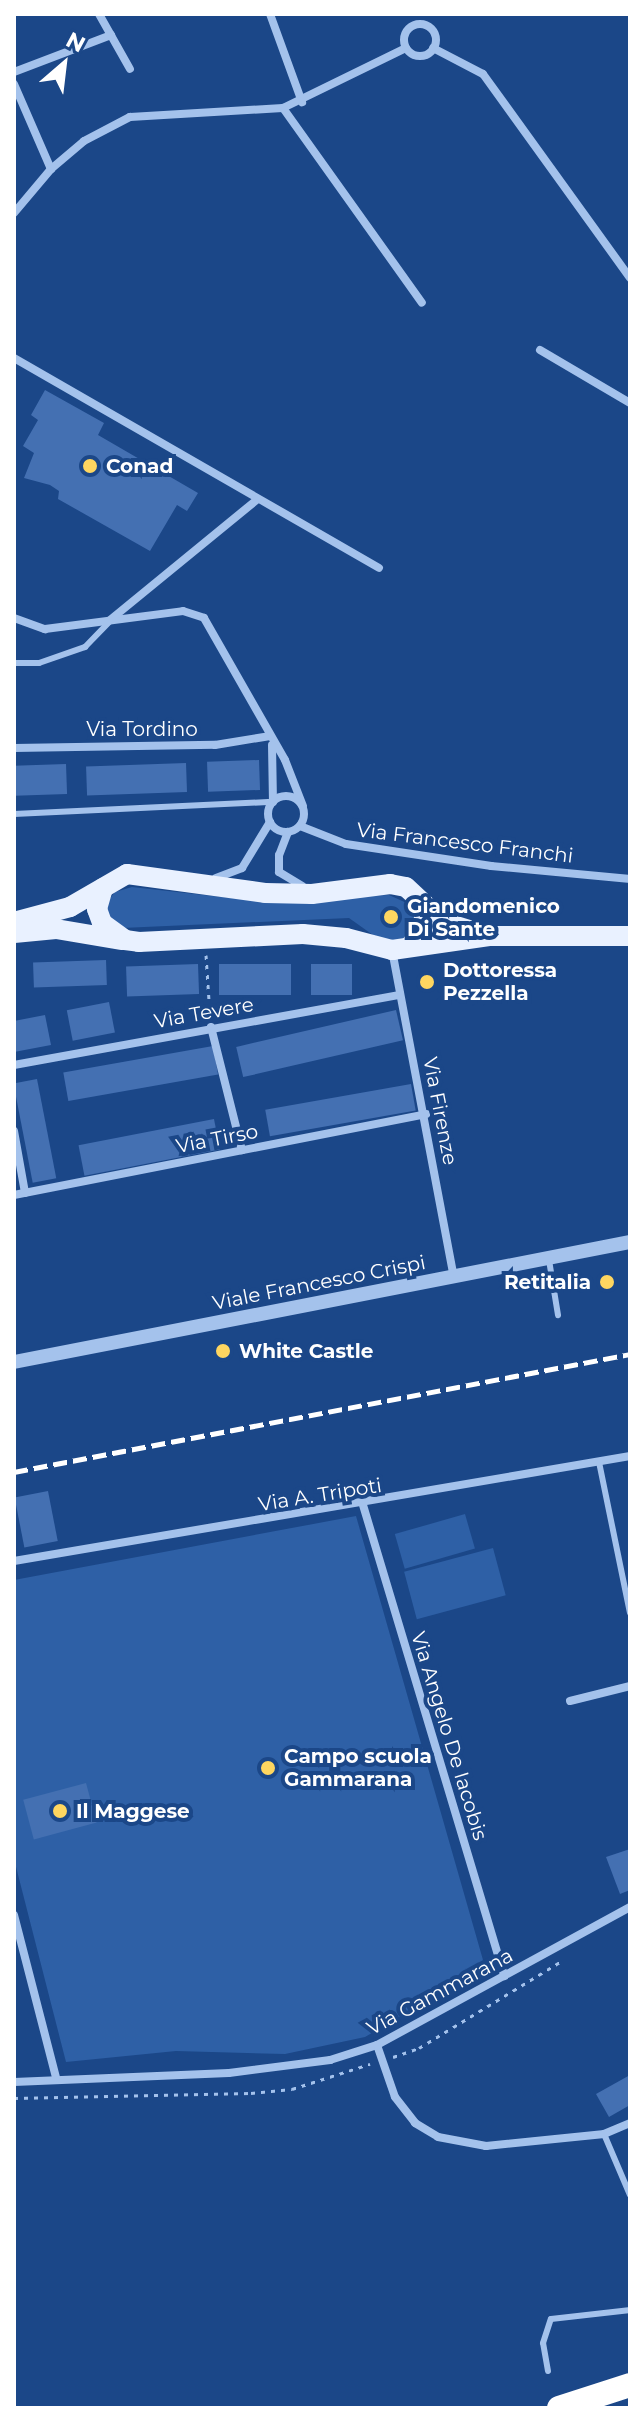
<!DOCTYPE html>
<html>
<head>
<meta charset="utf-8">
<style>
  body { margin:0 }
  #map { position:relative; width:644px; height:2422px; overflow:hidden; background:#1b4788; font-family:Montserrat,sans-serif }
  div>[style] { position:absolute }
  .green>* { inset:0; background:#2e60a6; transform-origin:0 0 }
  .building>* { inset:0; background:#4470b2; transform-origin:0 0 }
  .path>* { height:3px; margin-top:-1.5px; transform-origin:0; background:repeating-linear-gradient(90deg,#a4c2ec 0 4px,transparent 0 10px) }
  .service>* { height:6px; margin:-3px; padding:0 3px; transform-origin:3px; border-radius:3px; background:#a4c2ec }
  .minor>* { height:8px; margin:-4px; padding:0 4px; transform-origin:4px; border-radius:4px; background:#a4c2ec }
  .minor>.ring { margin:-4px; padding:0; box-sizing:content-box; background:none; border:8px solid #a4c2ec; border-radius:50% }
  .tertiary>* { height:14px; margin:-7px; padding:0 7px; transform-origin:7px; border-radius:7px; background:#a4c2ec }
  .primary>* { height:20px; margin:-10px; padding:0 10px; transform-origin:10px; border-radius:10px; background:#e9f1ff }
  .motorway>* { height:24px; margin:-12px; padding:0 12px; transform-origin:12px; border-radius:12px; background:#fff }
  .rail>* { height:5px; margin-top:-2.5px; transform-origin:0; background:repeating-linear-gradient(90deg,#fff 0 14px,transparent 0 20px) }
  .dots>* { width:22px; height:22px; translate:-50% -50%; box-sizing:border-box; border:4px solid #1b4788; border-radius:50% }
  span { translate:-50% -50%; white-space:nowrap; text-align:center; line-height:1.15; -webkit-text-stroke:8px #1b4788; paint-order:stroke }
  .poi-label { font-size:20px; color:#fff; font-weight:700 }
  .left { translate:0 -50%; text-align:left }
  .right { translate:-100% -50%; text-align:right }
  .street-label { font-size:20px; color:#fff }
  .frame { position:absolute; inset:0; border:16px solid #fff; pointer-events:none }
  .north { position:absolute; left:24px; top:24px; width:80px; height:80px; -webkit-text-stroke:6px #1b4788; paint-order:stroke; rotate:28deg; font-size:22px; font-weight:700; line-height:32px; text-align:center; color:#fff }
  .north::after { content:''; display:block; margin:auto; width:28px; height:36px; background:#fff; clip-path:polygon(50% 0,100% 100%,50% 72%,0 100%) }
</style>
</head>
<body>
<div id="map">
  <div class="green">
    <div style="clip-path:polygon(132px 887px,249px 900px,389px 895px,411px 905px,415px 921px,406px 938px,397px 941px,380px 940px,349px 918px,122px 928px,107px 914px,107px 902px,115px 892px)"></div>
    <div style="left:465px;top:1514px;width:36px;height:73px;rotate:74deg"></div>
    <div style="clip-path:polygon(356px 1516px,485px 1967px,365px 2037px,285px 2054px,176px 2051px,66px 2062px,14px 1859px,14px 1580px)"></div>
    <div style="left:493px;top:1548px;width:49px;height:92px;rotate:75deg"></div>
  </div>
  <div class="building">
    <div style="clip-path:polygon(45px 390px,104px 423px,98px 435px,198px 493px,187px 511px,177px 505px,150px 551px,58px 499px,59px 491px,50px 485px,24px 478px,34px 453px,23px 446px,38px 420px,31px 415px)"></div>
    <div style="left:259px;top:760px;width:30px;height:52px;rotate:88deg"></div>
    <div style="left:186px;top:763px;width:29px;height:100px;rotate:88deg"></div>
    <div style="left:66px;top:764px;width:30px;height:52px;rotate:88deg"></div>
    <div style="left:106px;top:960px;width:25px;height:73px;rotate:88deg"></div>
    <div style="left:198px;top:964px;width:30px;height:72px;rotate:88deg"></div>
    <div style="left:219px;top:964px;width:72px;height:31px"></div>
    <div style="left:352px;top:964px;width:31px;height:41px;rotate:90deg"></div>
    <div style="left:109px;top:1002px;width:31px;height:43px;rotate:79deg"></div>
    <div style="left:396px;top:1010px;width:31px;height:164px;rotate:77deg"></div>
    <div style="clip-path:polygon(45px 1015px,51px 1045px,14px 1052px,14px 1021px)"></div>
    <div style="left:213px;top:1046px;width:29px;height:152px;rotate:80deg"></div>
    <div style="left:37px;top:1079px;width:101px;height:24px;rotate:79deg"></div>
    <div style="left:411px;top:1084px;width:27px;height:148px;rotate:80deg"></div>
    <div style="left:214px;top:1119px;width:31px;height:138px;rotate:79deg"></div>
    <div style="left:48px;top:1491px;width:51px;height:34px;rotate:79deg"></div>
    <div style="left:86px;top:1783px;width:41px;height:65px;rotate:75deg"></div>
    <div style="clip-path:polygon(630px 1849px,630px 1890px,620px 1894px,606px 1857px)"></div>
    <div style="clip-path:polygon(630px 2075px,630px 2105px,609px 2117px,596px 2094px)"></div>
  </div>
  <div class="path">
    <div style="left:206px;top:955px;width:60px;rotate:86.2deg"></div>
    <div style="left:393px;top:2057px;width:28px;rotate:-19deg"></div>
    <div style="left:419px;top:2048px;width:169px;rotate:-31.4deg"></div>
    <div style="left:14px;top:2098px;width:237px;rotate:-1.2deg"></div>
    <div style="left:251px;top:2093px;width:41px;rotate:-5.6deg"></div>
    <div style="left:292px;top:2089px;width:82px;rotate:-17.8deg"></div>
  </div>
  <div class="service">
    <div style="left:14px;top:663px;width:25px"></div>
    <div style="left:39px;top:663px;width:49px;rotate:-19.2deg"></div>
    <div style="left:85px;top:647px;width:35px;rotate:-46deg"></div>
    <div style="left:14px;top:814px;width:259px;rotate:-2.7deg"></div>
    <div style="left:549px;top:1260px;width:56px;rotate:80.7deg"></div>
    <div style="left:599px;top:1462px;width:154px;rotate:78.4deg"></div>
    <div style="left:604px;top:2134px;width:66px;rotate:66.9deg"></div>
    <div style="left:548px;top:2371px;width:28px;rotate:-100deg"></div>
    <div style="left:543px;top:2343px;width:25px;rotate:-72deg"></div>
    <div style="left:551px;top:2319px;width:80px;rotate:-6.5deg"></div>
  </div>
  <div class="minor">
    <div style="left:99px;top:14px;width:63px;rotate:60.6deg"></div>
    <div style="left:270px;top:14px;width:94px;rotate:70deg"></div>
    <div class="ring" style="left:404px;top:24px;width:24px;height:24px"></div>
    <div style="left:433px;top:48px;width:56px;rotate:27.5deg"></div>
    <div style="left:483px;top:74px;width:251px;rotate:54.2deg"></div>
    <div style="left:14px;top:72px;width:104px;rotate:-20.9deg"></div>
    <div style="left:14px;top:84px;width:93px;rotate:66.5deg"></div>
    <div style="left:283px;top:108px;width:239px;rotate:54.5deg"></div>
    <div style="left:14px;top:213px;width:57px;rotate:-49.9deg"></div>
    <div style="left:51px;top:169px;width:43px;rotate:-40.3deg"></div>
    <div style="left:84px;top:141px;width:52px;rotate:-27.6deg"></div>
    <div style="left:130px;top:117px;width:153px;rotate:-3.4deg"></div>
    <div style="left:283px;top:108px;width:137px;rotate:-26deg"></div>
    <div style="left:540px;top:350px;width:104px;rotate:30.5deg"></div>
    <div style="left:14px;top:358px;width:421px;rotate:29.9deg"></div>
    <div style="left:14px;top:618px;width:33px;rotate:20deg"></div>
    <div style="left:45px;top:629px;width:139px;rotate:-7.4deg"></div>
    <div style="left:183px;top:611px;width:22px;rotate:18deg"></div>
    <div style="left:204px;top:618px;width:163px;rotate:60.3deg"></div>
    <div style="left:285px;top:760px;width:49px;rotate:68.6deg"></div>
    <div style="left:110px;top:620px;width:191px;rotate:-39.3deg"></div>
    <div style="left:272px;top:745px;width:57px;rotate:89deg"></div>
    <div style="left:14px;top:748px;width:201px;rotate:-0.9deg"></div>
    <div style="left:215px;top:745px;width:56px;rotate:-9.3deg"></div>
    <div class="ring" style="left:268px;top:796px;width:28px;height:28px"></div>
    <div style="left:300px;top:826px;width:49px;rotate:21.4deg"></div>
    <div style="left:346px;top:844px;width:147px;rotate:8.6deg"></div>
    <div style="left:491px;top:866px;width:140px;rotate:5.3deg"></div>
    <div style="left:288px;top:832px;width:25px;rotate:111deg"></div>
    <div style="left:279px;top:855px;width:17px;rotate:90deg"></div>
    <div style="left:279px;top:872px;width:27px;rotate:31deg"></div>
    <div style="left:216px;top:878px;width:28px;rotate:-21deg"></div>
    <div style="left:242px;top:868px;width:54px;rotate:-58.7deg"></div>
    <div style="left:392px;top:950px;width:333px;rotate:79.3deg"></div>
    <div style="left:211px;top:1027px;width:127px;rotate:75.9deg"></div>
    <div style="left:14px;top:1065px;width:392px;rotate:-10.3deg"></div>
    <div style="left:14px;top:1131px;width:63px;rotate:79.9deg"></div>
    <div style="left:14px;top:1195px;width:420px;rotate:-11.1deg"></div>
    <div style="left:363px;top:1505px;width:492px;rotate:73.3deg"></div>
    <div style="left:14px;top:1561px;width:625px;rotate:-9.67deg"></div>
    <div style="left:570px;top:1701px;width:62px;rotate:-14deg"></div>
    <div style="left:14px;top:1915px;width:167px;rotate:75.5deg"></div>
    <div style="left:377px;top:2045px;width:55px;rotate:70.9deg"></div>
    <div style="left:395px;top:2097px;width:33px;rotate:52deg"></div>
    <div style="left:415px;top:2123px;width:27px;rotate:31deg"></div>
    <div style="left:438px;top:2137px;width:49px;rotate:10.6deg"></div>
    <div style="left:486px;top:2146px;width:119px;rotate:-5.8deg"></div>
    <div style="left:604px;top:2134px;width:28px;rotate:-23deg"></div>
    <div style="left:14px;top:2082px;width:215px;rotate:-2.4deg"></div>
    <div style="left:229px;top:2073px;width:102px;rotate:-7.3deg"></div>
    <div style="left:330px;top:2060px;width:49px;rotate:-17.7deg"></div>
    <div style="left:377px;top:2045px;width:288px;rotate:-28.6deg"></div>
  </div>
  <div class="tertiary">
    <div style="left:14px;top:1362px;width:628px;rotate:-11.02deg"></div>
  </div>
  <div class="primary">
    <div style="left:103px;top:888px;width:22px;rotate:106deg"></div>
    <div style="left:97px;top:909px;width:15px;rotate:70deg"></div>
    <div style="left:102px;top:923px;width:29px;rotate:36deg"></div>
    <div style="left:125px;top:940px;width:14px;rotate:8deg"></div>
    <div style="left:139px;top:942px;width:164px;rotate:-2.8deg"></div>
    <div style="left:303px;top:934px;width:43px;rotate:5.3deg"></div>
    <div style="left:346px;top:938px;width:48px;rotate:14.6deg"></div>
    <div style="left:392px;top:950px;width:98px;rotate:-8.2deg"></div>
    <div style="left:489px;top:936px;width:141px"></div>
    <div style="left:425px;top:905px;width:34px;rotate:36deg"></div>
    <div style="left:453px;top:925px;width:34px;rotate:17deg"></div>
    <div style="left:14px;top:922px;width:58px;rotate:-15deg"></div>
    <div style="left:70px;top:907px;width:66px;rotate:-30.1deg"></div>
    <div style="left:127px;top:874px;width:139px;rotate:7.8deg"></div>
    <div style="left:265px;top:893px;width:47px;rotate:1.2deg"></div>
    <div style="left:312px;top:894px;width:79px;rotate:-7.3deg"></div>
    <div style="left:390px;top:884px;width:16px;rotate:11deg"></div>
    <div style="left:406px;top:887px;width:26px;rotate:43deg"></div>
    <div style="left:425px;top:905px;width:25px;rotate:95deg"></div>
    <div style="left:423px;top:930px;width:22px;rotate:129deg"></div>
    <div style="left:14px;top:933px;width:42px;rotate:-5.4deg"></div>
    <div style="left:56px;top:929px;width:66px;rotate:9.6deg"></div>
  </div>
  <div class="motorway">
    <div style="left:559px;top:2408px;width:75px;rotate:-17.9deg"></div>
  </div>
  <div class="rail">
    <div style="left:14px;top:1472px;width:627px;rotate:-10.84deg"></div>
  </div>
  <div class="dots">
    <div style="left:90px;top:466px;background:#fed660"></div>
    <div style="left:391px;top:917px;background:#fed660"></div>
    <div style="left:427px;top:982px;background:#fed660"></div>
    <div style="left:607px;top:1282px;background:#fed660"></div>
    <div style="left:223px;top:1351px;background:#fed660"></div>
    <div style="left:268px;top:1768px;background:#fed660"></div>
    <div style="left:60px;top:1811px;background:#fed660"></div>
  </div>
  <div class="poi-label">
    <span class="left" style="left:106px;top:466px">Conad</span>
    <span class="left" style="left:407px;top:918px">Giandomenico<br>Di Sante</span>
    <span class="left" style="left:443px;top:982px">Dottoressa<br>Pezzella</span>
    <span class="right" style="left:591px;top:1282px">Retitalia</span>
    <span class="left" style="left:239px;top:1351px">White Castle</span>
    <span class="left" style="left:284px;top:1768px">Campo scuola<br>Gammarana</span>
    <span class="left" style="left:76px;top:1811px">Il Maggese</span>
  </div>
  <div class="street-label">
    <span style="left:142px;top:729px">Via Tordino</span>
    <span style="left:465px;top:843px;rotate:7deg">Via Francesco Franchi</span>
    <span style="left:204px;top:1013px;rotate:-10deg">Via Tevere</span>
    <span style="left:440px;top:1111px;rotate:79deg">Via Firenze</span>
    <span style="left:217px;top:1139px;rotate:-11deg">Via Tirso</span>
    <span style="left:319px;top:1283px;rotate:-11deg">Viale Francesco Crispi</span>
    <span style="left:320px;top:1495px;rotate:-9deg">Via A. Tripoti</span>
    <span style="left:449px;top:1736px;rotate:73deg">Via Angelo De Iacobis</span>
    <span style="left:440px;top:1992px;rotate:-28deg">Via Gammarana</span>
  </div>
  <div class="frame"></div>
  <div class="north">N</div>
</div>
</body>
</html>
